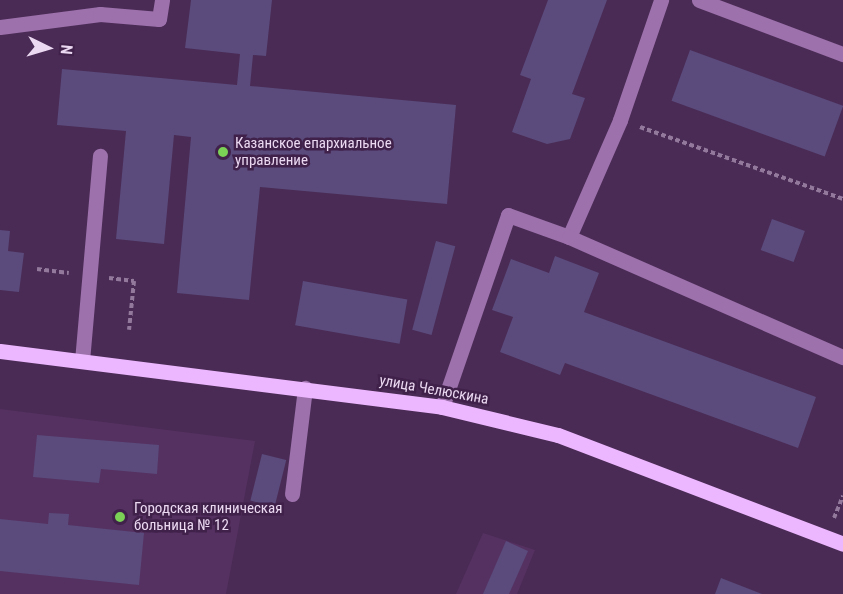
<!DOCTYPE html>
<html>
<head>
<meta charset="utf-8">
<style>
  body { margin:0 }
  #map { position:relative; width:843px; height:594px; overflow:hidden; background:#4a2b55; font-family:"Roboto Condensed",sans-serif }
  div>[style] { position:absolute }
  .built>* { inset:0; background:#553161 }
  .building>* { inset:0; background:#5a4b7c; transform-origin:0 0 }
  .path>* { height:4px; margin-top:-2px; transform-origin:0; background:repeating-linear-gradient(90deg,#937a9c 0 4.5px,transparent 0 7.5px) }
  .minor>* { height:15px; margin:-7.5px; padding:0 7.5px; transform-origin:7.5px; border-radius:7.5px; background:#9d71ac }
  .major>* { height:15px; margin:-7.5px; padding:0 7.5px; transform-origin:7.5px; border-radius:7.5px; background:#edb7ff }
  .dots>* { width:16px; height:16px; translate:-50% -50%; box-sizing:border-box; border:3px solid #40214a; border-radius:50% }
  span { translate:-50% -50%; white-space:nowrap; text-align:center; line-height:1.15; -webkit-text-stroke:5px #40214a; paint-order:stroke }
  .poi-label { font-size:15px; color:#ebd9f2 }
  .left { translate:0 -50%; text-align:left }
  .street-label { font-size:15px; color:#ebd9f2 }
  .north { position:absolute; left:18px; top:18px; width:60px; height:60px; -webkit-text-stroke:4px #40214a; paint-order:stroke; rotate:95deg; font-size:16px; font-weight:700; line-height:24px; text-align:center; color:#ebd9f2 }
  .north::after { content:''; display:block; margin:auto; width:21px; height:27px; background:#ebd9f2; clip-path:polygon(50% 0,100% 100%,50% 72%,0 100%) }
</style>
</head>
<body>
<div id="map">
  <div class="built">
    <div style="clip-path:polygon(0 409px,255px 441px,226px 594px,0 594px)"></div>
    <div style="clip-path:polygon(483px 533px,535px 550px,517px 594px,456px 594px)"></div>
  </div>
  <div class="building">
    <div style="clip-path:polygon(191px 0,272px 0,266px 56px,253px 55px,250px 86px,456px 105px,447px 204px,260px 187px,249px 300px,177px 293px,191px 137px,174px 135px,164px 244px,116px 239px,126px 131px,57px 125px,62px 69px,237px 85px,240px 54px,185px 48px)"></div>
    <div style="clip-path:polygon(548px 0,607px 0,572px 94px,585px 98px,570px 139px,547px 144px,512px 132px,531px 79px,520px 75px)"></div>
    <div style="left:690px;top:50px;width:163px;height:54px;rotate:20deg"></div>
    <div style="left:772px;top:219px;width:35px;height:33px;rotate:20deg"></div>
    <div style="clip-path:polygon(0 230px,10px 231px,8px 251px,24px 253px,19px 292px,0 290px)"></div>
    <div style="left:436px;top:241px;width:20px;height:92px;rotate:15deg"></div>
    <div style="clip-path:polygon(555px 256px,599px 273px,584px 312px,816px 397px,798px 448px,565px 363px,560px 375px,500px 352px,513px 317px,492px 310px,511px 259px,549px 273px)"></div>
    <div style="left:303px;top:281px;width:106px;height:45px;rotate:10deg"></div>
    <div style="clip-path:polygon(37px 435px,159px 445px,157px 474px,101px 469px,99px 483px,33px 477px)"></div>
    <div style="left:262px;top:454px;width:25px;height:48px;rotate:14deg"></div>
    <div style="clip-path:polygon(49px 513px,69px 514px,68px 525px,144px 533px,139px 585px,0 571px,0 519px,48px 524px)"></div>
    <div style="clip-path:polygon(506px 541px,528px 551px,509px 594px,483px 594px)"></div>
    <div style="clip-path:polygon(721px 578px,762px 594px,715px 594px)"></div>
  </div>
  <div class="path">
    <div style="left:640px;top:127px;width:215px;rotate:19.5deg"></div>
    <div style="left:37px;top:269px;width:32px;rotate:7deg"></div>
    <div style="left:109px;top:278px;width:25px;rotate:7deg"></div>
    <div style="left:134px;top:281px;width:49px;rotate:95.8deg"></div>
    <div style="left:834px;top:518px;width:24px;rotate:-68deg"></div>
  </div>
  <div class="minor">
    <div style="left:699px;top:0;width:154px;rotate:20.6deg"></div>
    <div style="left:0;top:27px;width:101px;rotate:-7.4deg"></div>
    <div style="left:100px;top:14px;width:59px;rotate:4.8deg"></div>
    <div style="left:159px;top:19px;width:19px;rotate:-81deg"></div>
    <div style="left:569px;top:237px;width:128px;rotate:-66.4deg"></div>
    <div style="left:620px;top:120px;width:127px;rotate:-71.1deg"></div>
    <div style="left:82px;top:361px;width:206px;rotate:-85deg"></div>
    <div style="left:442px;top:407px;width:203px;rotate:-71deg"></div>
    <div style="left:508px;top:215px;width:65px;rotate:19.8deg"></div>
    <div style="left:569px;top:237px;width:299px;rotate:23.7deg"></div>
    <div style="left:292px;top:494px;width:107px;rotate:-83deg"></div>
  </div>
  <div class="major">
    <div style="left:0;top:351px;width:446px;rotate:7.2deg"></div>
    <div style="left:442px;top:407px;width:119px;rotate:13.6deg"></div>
    <div style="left:558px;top:435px;width:305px;rotate:20.9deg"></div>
  </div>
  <div class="dots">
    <div style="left:223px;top:152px;background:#7bd156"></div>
    <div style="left:120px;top:517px;background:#7bd156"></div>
  </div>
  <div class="poi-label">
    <span class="left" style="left:235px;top:152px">Казанское епархиальное<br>управление</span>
    <span class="left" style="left:134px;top:517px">Городская клиническая<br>больница № 12</span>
  </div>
  <div class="street-label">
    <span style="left:434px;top:390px;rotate:10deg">улица Челюскина</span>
  </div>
  <div class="north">N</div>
</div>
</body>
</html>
